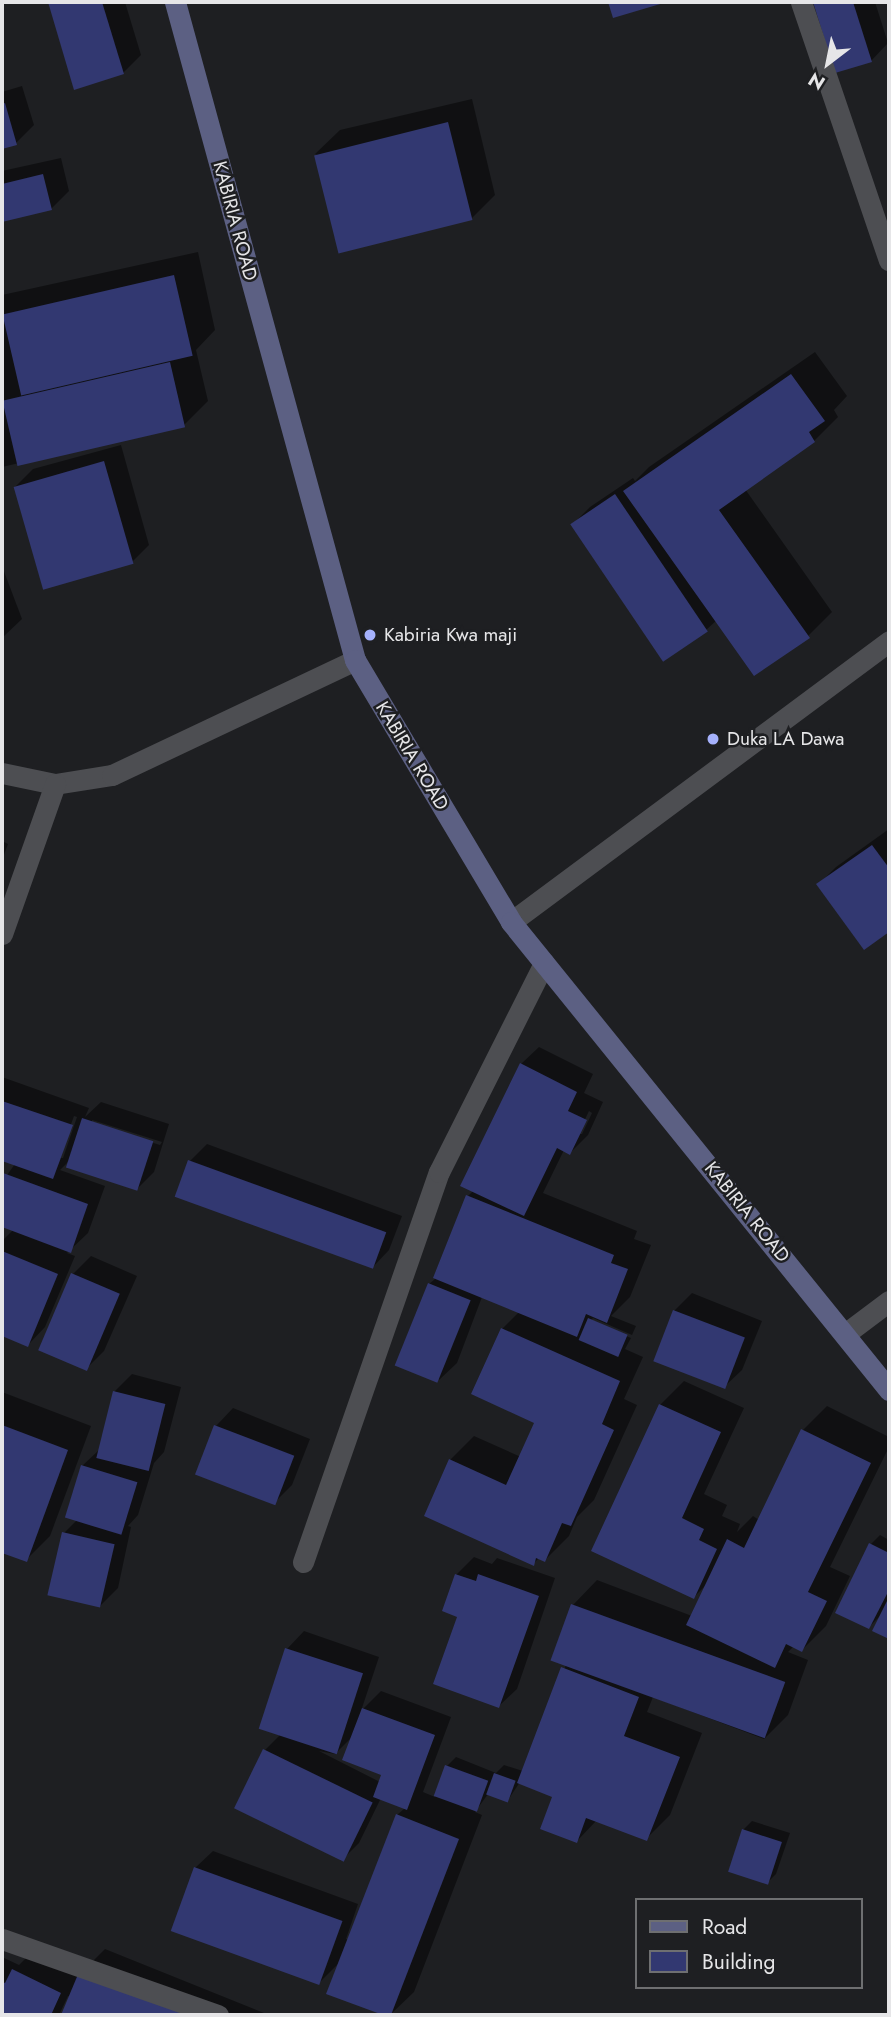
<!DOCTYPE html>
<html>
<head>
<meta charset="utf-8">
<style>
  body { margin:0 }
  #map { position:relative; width:891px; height:2017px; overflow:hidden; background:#1e1f22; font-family:Jost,sans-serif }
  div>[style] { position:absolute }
  .shadow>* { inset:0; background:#0007 }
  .building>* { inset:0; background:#323871; transform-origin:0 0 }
  .lane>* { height:21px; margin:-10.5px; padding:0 10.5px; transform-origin:10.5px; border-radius:10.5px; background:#4d4e52 }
  .street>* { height:21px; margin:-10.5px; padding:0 10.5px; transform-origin:10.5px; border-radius:10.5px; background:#4d4e52 }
  .secondary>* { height:21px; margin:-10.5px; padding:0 10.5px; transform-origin:10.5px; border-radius:10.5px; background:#5c6083 }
  .dots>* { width:19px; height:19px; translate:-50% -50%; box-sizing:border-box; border:4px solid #1e1f22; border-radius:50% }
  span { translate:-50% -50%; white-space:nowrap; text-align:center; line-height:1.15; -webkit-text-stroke:5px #1e1f22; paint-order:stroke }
  .street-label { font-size:19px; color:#e6e6e8 }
  .poi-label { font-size:19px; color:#e6e6e8 }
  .left { translate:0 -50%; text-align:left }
  .frame { position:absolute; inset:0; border:4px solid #e6e6e8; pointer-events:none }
  .legend { position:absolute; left:635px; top:1898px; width:228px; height:91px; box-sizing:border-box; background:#1e1f22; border:2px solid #6e6f71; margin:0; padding:9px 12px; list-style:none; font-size:21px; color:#e6e6e8 }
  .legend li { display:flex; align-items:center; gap:14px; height:35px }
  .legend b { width:35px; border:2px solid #6e6f71 }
  .north { position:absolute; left:793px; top:28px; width:70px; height:70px; -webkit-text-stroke:5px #1e1f22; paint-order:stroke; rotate:212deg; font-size:19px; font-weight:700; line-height:28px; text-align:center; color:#e6e6e8 }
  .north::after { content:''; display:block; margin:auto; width:24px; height:32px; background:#e6e6e8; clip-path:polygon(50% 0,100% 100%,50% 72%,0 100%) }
</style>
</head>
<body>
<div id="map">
  <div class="shadow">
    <div style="clip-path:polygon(49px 2px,125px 2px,141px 55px,123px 73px,76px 87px)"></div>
    <div style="clip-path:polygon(815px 2px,875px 2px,888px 43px,871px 61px,836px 71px)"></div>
    <div style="clip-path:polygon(22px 86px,34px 125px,16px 143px,2px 147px,2px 92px)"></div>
    <div style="clip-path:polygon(472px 99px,495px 195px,471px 219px,315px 154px,340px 130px)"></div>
    <div style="clip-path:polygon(61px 158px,69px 191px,51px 209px,2px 220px,2px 171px)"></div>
    <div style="clip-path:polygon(198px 252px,215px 330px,196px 350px,208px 401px,184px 425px,2px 467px,2px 295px)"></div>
    <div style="clip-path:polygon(815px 352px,847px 396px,834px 410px,838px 417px,814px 441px,745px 489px,832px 612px,808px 636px,717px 620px,706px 630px,573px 524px,590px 507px,633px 478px,635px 481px,649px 467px)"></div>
    <div style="clip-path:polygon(121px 445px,149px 545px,132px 562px,15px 487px,33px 469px)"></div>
    <div style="clip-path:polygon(2px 566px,22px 619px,2px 638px)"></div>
    <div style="clip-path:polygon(889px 829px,889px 930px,865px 948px,819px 884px,836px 867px)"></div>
    <div style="clip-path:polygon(2px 841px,8px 844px,2px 860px)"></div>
    <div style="clip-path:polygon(evenodd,539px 1047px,593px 1074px,584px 1093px,603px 1102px,588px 1135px,570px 1153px,564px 1150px,543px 1193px,637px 1231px,634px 1239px,651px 1245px,630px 1297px,611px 1316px,636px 1326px,632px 1335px,593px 1318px,590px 1321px,631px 1338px,625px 1349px,643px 1357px,624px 1399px,637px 1405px,594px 1500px,577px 1517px,569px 1536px,545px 1560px,539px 1558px,533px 1564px,450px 1460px,474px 1436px,521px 1457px,536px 1422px,502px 1329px,519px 1312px,482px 1297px,457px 1363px,439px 1380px,429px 1284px,435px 1279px,468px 1196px,474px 1190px,521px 1064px,539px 1047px,589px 1111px,592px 1113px,582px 1134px,578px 1134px,589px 1111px)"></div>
    <div style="clip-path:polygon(evenodd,2px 1077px,89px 1108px,85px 1117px,101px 1102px,169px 1124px,154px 1172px,137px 1189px,71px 1159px,60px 1170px,105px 1186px,88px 1233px,67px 1253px,75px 1256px,45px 1327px,28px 1345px,2px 1334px,2px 1241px,13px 1230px,2px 1225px,2px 1182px,15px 1164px,2px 1159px,2px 1077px,74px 1116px,77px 1117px,63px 1158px,59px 1158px,74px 1116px,2px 1077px,92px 1120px,162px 1142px,160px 1145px,92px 1124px,92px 1120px)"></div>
    <div style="clip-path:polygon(207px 1144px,402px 1216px,389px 1250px,372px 1268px,190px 1161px)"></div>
    <div style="clip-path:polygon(91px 1256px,137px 1276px,104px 1351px,87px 1368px,40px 1349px,73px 1274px)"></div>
    <div style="clip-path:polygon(692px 1293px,762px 1321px,742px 1370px,724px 1387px,674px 1311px)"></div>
    <div style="clip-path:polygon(132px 1374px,181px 1387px,164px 1452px,154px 1463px,138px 1515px,128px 1526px,131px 1527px,118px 1588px,100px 1606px,64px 1533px,77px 1520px,82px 1466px,99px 1450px,115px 1391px)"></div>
    <div style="clip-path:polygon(evenodd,684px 1381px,744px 1408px,704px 1494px,727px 1505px,722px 1516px,740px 1524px,737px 1532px,753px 1516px,759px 1520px,803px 1430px,827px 1406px,889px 1437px,889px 1447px,830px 1567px,850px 1576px,826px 1626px,802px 1650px,794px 1646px,788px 1652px,808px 1660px,788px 1715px,764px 1739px,653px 1697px,647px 1712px,702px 1733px,670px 1815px,646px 1839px,597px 1820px,577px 1841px,554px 1796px,520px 1782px,508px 1800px,488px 1794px,475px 1812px,482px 1815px,414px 1992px,390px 2015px,329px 1993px,341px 1961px,318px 1984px,195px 1868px,213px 1851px,358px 1904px,346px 1939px,349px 1940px,397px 1815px,405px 1808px,381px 1798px,359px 1843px,341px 1861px,265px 1750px,280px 1735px,260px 1728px,287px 1649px,304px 1631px,379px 1657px,361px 1711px,381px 1691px,451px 1717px,423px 1792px,435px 1797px,447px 1766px,456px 1757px,496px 1773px,504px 1765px,523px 1771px,566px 1665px,552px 1659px,573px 1605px,597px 1580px,692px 1616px,707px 1584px,694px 1597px,660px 1405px,684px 1381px,352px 1737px,383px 1774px,380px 1782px,319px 1751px,335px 1754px,352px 1737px)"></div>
    <div style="clip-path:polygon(2px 1392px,91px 1426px,50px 1536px,26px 1560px,2px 1551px)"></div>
    <div style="clip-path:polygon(233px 1408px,310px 1439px,292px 1485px,274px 1503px,216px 1426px)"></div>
    <div style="clip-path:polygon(880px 1535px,889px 1540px,889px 1637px,875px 1630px,882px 1614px,869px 1627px,837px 1612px,871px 1544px)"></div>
    <div style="clip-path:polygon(474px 1557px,492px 1564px,497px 1558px,555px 1578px,517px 1689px,499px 1706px,459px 1616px,456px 1575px)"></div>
    <div style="clip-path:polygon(752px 1821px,790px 1833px,776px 1874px,767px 1883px,743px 1830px)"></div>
    <div style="clip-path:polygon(105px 1949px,269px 2015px,63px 2015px,71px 1997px,68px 1996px,59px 2015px,2px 2015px,2px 1957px,19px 1965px,31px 1953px,81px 1973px)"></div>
  </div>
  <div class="building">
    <div style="clip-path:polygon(48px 2px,102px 2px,124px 74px,74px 90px)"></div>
    <div style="clip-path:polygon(608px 2px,667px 2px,613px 18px)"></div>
    <div style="clip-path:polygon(813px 2px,853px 2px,872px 62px,835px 73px)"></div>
    <div style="clip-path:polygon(5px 103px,17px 145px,2px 149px,2px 104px)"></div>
    <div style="left:448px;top:122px;width:101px;height:138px;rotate:76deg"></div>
    <div style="clip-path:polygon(43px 174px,52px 210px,2px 222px,2px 184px)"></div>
    <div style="left:174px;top:275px;width:83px;height:176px;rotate:77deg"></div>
    <div style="left:170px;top:362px;width:67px;height:172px;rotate:77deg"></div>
    <div style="clip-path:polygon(791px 374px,825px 421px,809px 432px,815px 442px,719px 510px,810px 638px,754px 676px,623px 491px)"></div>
    <div style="left:104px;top:461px;width:107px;height:94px;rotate:74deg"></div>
    <div style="left:615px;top:494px;width:166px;height:54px;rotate:56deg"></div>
    <div style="clip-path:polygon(872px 845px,889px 868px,889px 932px,864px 950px,816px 884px)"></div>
    <div style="clip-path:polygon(520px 1063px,577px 1092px,568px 1111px,587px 1120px,570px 1155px,557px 1148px,524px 1216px,460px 1186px)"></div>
    <div style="clip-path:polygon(2px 1101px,73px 1125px,53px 1179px,2px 1161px)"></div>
    <div style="left:82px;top:1118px;width:75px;height:52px;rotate:18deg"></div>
    <div style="left:188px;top:1160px;width:211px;height:39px;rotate:20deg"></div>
    <div style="clip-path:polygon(3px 1173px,88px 1204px,71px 1253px,2px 1227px)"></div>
    <div style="clip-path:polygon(466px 1195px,614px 1255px,611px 1263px,628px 1269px,607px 1323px,586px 1314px,577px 1337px,433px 1278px)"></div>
    <div style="clip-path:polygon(2px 1251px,58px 1274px,28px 1347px,2px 1336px)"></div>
    <div style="left:71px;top:1273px;width:53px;height:84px;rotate:23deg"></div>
    <div style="left:428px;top:1283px;width:46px;height:89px;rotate:22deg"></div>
    <div style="left:673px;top:1310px;width:77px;height:55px;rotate:21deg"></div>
    <div style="left:588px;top:1318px;width:43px;height:24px;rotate:23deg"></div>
    <div style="clip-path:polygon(501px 1328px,620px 1381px,602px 1424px,614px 1430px,571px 1526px,562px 1523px,545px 1562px,536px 1558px,534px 1566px,424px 1516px,449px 1459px,506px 1485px,534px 1423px,471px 1394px)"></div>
    <div style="left:113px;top:1391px;width:54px;height:69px;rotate:14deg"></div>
    <div style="clip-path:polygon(659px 1404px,721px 1432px,682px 1518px,704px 1529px,699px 1540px,717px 1549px,694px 1599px,591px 1551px)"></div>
    <div style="clip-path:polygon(2px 1425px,68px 1450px,27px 1562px,2px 1553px)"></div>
    <div style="left:214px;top:1425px;width:86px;height:53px;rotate:21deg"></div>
    <div style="clip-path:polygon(801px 1429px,871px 1463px,808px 1592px,827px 1601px,802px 1652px,786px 1644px,775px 1668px,686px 1625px,727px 1539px,744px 1548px)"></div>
    <div style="left:81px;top:1465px;width:59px;height:55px;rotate:17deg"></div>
    <div style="left:62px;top:1532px;width:54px;height:65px;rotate:13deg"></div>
    <div style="clip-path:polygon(869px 1543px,889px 1553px,889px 1590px,869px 1629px,835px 1613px)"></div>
    <div style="clip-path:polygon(455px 1574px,476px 1581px,478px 1574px,539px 1596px,499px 1708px,433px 1684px,457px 1617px,442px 1611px)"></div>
    <div style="clip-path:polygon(889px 1597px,889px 1639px,872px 1631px)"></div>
    <div style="left:571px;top:1604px;width:228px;height:60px;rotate:20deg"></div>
    <div style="left:285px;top:1648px;width:82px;height:85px;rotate:18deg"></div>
    <div style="clip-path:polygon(561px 1667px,639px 1697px,624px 1736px,680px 1757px,647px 1841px,586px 1818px,577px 1843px,540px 1829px,552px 1797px,517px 1783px)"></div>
    <div style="clip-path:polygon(362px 1708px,435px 1735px,407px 1810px,373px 1797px,381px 1775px,342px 1760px)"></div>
    <div style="left:263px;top:1749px;width:122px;height:66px;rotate:26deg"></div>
    <div style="left:445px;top:1765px;width:46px;height:33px;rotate:20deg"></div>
    <div style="left:494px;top:1773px;width:23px;height:23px;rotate:20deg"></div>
    <div style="clip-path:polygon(396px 1814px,459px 1839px,391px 2015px,383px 2015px,326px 1994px)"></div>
    <div style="left:742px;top:1829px;width:42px;height:45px;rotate:18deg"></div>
    <div style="left:194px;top:1867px;width:158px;height:68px;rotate:20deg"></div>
    <div style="clip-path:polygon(12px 1969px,61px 1993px,51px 2015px,2px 2015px,2px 1982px,5px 1983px)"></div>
    <div style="clip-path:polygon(79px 1972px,186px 2015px,61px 2015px)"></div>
  </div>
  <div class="lane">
    <div style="left:303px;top:1562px;width:413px;rotate:-70.8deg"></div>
    <div style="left:439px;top:1172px;width:234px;rotate:-63.3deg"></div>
  </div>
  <div class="street">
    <div style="left:801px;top:2px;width:273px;rotate:71.2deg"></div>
    <div style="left:2px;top:773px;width:54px;rotate:11.7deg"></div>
    <div style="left:55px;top:784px;width:58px;rotate:-9deg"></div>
    <div style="left:112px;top:775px;width:269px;rotate:-25.3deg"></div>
    <div style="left:511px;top:922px;width:471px;rotate:-36.6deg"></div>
    <div style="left:2px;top:934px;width:159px;rotate:-70.5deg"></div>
    <div style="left:845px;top:1334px;width:55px;rotate:-36.9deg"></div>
    <div style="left:2px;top:1939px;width:229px;rotate:19.4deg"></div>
  </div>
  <div class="secondary">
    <div style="left:175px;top:2px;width:682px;rotate:74.7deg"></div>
    <div style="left:355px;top:660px;width:305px;rotate:59.2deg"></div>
    <div style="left:511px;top:922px;width:602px;rotate:51.07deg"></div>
  </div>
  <div class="dots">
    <div style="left:370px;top:635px;background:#a5b1fc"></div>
    <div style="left:713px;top:739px;background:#a5b1fc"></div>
  </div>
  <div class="street-label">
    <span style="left:235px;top:221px;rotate:75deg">KABIRIA ROAD</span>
    <span style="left:412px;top:756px;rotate:59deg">KABIRIA ROAD</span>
    <span style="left:747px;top:1212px;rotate:51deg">KABIRIA ROAD</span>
  </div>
  <div class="poi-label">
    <span class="left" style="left:384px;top:635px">Kabiria Kwa maji</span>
    <span class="left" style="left:727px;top:739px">Duka LA Dawa</span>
  </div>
  <div class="frame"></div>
  <ul class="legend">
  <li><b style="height:9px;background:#5c6083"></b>Road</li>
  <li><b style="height:19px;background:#323871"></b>Building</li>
  </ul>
  <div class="north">N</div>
</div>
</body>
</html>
